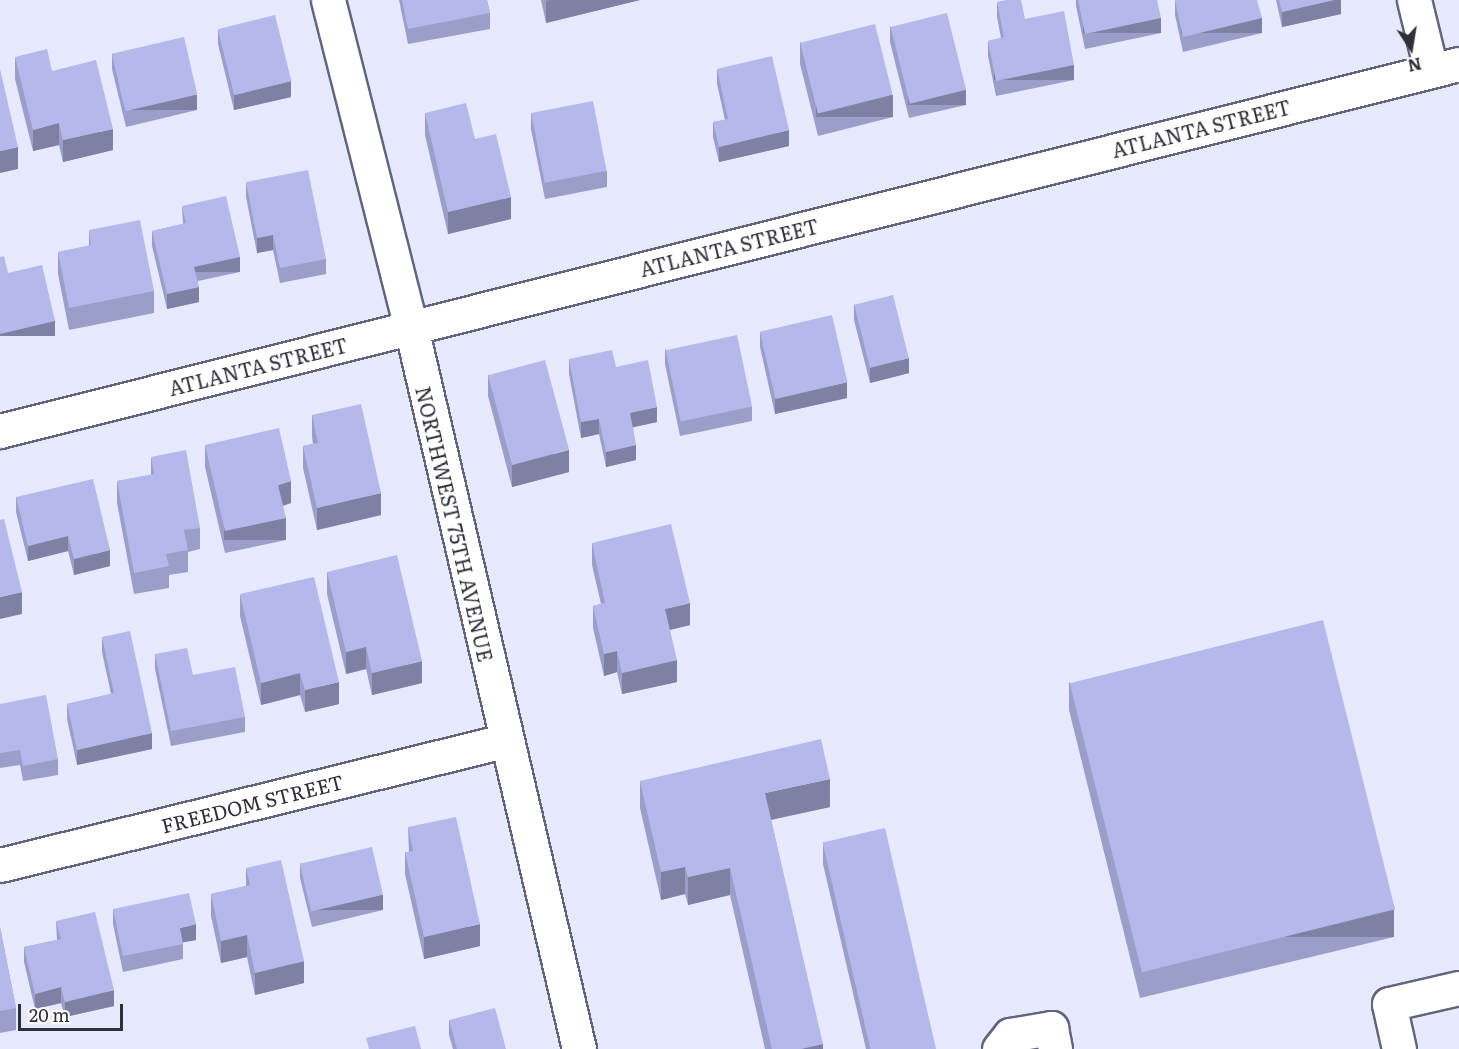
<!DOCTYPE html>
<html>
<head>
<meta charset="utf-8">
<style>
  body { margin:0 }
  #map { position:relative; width:1459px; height:1049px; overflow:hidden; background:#e7e9fe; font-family:Literata,serif }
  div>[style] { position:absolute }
  .roads { filter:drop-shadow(2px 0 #64657c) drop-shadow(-2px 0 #64657c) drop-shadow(0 2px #64657c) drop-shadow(0 -2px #64657c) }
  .minor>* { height:33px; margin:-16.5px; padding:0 16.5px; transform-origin:16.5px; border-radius:16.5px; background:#fff }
  .wall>* { inset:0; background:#9c9eca }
  .shaded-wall>* { inset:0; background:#7f81a4; transform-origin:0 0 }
  .building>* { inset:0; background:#b5b8eb; transform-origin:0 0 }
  span { translate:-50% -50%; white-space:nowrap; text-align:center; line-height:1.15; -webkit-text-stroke:4.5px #fff; paint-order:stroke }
  .street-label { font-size:20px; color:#2f2f3a }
  .north { position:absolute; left:1381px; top:18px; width:60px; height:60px; -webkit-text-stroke:4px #fff; paint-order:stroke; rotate:168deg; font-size:16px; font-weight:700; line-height:24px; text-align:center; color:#2f2f3a }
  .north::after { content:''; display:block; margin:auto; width:21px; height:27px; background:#2f2f3a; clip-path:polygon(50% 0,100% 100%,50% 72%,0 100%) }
  .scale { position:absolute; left:18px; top:1004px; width:105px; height:27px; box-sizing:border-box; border:3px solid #2f2f3a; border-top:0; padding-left:8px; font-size:18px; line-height:21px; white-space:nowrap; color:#2f2f3a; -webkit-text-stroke:4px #fff; paint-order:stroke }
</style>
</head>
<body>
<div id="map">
  <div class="roads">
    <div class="minor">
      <div style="left:328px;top:0;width:337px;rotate:75.8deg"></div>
      <div style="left:411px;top:327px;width:741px;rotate:76.9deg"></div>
      <div style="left:1414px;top:0;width:72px;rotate:76.3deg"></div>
      <div style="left:0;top:431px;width:1504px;rotate:-14.12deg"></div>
      <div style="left:0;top:865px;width:519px;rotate:-13.82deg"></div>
      <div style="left:999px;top:1049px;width:18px;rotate:-52deg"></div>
      <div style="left:1010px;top:1035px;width:42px;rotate:-9.7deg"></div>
      <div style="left:1051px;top:1028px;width:21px;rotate:79deg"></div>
      <div style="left:1399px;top:1049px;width:46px;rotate:-102.5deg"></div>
      <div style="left:1389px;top:1004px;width:72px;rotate:-12.9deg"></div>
    </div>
  </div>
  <div class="wall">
    <div style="clip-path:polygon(399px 0,487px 0,490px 13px,490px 29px,408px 44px)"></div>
    <div style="clip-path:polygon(541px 0,640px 0,546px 23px)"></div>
    <div style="clip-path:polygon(1076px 0,1157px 0,1161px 33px,1085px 49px,1076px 6px)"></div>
    <div style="clip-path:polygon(1175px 0,1262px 33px,1183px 52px,1175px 15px)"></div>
    <div style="clip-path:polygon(1276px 0,1341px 0,1341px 14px,1282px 27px)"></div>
    <div style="clip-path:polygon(997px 2px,1025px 19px,1074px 80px,996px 96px,988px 56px,988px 41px,1001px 38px,997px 17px)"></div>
    <div style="clip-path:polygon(890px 26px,966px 105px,909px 118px,890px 42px)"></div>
    <div style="clip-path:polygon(218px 29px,291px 97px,234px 110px,218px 44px)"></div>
    <div style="clip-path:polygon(800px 42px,893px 117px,818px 136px,800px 64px)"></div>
    <div style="clip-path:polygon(112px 53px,197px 110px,126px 127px,112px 69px)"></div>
    <div style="clip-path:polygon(15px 57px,52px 71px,113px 150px,63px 162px,59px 145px,33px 151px,15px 79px)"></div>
    <div style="clip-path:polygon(717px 69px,789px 146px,719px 162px,713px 137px,713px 122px,725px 120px,717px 84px)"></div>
    <div style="clip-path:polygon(425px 113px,475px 139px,511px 219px,448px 234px,425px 135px)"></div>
    <div style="clip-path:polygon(531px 113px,607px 171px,607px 187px,545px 199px,531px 129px)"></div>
    <div style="clip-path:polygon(246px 182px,326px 259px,326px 274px,280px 283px,273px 250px,257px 253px,246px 197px)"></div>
    <div style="clip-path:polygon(182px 206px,240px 272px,198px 281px,199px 302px,167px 309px,152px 246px,152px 231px,183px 224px)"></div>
    <div style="clip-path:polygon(89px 230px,154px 291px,154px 313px,69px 330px,58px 274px,58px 252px,89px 246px)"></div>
    <div style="clip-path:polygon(854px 304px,909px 373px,870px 383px,854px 320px)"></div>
    <div style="clip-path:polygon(760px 332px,847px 398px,775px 414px,760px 347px)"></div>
    <div style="clip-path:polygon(665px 349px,752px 406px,752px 421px,680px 436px,665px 364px)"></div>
    <div style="clip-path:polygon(569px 359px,616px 367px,657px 422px,633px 427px,636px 460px,606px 467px,599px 434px,581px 438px,569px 374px)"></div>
    <div style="clip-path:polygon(488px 374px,569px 472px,512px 487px,488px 396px)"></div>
    <div style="clip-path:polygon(312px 415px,381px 515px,317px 530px,303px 468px,303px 446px,313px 444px,312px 437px)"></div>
    <div style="clip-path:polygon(205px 445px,291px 503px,283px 506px,286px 540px,225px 553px,205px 467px)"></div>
    <div style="clip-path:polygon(151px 457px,200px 528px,200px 549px,188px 552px,188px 572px,169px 575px,169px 588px,134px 594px,117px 503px,117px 481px,151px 475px)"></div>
    <div style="clip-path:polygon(16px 497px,110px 566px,74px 575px,68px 551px,28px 561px,16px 512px)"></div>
    <div style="clip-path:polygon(592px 543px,690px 625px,670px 630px,677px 682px,622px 694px,617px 672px,604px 676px,593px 628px,593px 606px,601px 604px,592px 565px)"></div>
    <div style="clip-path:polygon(327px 572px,422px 683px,372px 695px,366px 669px,346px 674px,327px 594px)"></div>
    <div style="clip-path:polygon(240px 594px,339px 704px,305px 712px,300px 695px,261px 705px,240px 616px)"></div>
    <div style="clip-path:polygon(102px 637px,152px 749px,77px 765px,67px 719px,67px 704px,111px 694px,102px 652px)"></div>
    <div style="clip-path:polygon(155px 654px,193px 675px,245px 717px,245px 732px,171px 746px,155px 669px)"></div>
    <div style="clip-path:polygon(1069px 682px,1394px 937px,1140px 998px,1069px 710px)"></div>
    <div style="clip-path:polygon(0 704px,58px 759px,58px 775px,23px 781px,20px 765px,0 768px)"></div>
    <div style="clip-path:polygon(640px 781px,830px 807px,771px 820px,823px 1049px,765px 1049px,730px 895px,688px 905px,685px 894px,661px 900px,640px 808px)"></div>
    <div style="clip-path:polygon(408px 827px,480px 946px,424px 959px,405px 874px,405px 852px,409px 852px)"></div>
    <div style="clip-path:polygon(823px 842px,936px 1049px,866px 1049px,823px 864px)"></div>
    <div style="clip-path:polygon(300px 863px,383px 910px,312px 927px,300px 878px)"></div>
    <div style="clip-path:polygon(246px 868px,304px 983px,255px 995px,247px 957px,221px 963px,211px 916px,211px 894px,246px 886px)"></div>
    <div style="clip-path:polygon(113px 909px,196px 940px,183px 942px,183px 959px,123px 972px,113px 924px)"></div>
    <div style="clip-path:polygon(56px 921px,114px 1006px,65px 1017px,61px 1003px,35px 1009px,24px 962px,24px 947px,57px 940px)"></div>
    <div style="clip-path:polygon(0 927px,16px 1008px,16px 1030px,0 1033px)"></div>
    <div style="clip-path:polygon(449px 1020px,506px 1049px,453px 1049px,449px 1035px)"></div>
  </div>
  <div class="shaded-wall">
    <div style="clip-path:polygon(549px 0,640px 0,546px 23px,546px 1px)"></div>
    <div style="clip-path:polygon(1334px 0,1341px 0,1341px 14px,1282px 27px,1282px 12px)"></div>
    <div style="left:1161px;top:18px;width:15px;height:78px;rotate:90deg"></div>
    <div style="left:1262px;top:18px;width:15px;height:81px;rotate:90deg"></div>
    <div style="left:1074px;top:65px;width:15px;height:80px;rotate:90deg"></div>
    <div style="clip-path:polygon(291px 81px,291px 97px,234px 110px,234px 95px)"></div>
    <div style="left:966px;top:90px;width:15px;height:58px;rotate:90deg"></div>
    <div style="left:197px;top:95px;width:15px;height:73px;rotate:90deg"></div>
    <div style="left:893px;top:95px;width:22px;height:77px;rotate:90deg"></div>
    <div style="clip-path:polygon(59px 123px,59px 145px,33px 151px,33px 130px)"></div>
    <div style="clip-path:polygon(113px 129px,113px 150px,63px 162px,63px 140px)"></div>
    <div style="clip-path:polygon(789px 130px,789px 146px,719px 162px,719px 147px)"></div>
    <div style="clip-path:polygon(18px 147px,18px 169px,0 173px,0 151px)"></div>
    <div style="clip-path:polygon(511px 197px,511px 219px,448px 234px,448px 212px)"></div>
    <div style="clip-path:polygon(273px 235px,273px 250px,257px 253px,257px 238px)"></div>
    <div style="left:240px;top:257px;width:15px;height:47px;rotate:90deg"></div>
    <div style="clip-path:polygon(199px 287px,199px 302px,167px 309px,167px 294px)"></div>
    <div style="left:55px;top:321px;width:15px;height:57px;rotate:90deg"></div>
    <div style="clip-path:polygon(909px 358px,909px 373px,870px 383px,870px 368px)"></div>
    <div style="clip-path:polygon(847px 382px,847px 398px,775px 414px,775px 399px)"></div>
    <div style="clip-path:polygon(657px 407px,657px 422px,630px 428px,630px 413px)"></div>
    <div style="clip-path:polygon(599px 419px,599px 434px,581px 438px,581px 422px)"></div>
    <div style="clip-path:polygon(636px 445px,636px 460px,606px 467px,606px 452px)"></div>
    <div style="clip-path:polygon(569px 450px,569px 472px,512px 487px,512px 465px)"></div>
    <div style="clip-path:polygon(291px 481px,291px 503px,278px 507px,278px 485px)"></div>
    <div style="clip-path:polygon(381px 493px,381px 515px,317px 530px,317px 508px)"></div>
    <div style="left:286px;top:518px;width:22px;height:62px;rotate:90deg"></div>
    <div style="clip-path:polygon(68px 536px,68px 551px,28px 561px,28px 546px)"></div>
    <div style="clip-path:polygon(110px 550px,110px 566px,74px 575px,74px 559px)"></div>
    <div style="clip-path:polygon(22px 592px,22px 614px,0 619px,0 597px)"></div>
    <div style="clip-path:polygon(690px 603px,690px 625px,665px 631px,665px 609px)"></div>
    <div style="clip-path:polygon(366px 647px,366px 669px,346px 674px,346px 652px)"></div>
    <div style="clip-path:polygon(617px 651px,617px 672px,604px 676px,604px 654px)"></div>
    <div style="clip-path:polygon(677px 660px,677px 682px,622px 694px,622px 673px)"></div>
    <div style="clip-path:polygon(422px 661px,422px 683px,372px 695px,372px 673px)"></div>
    <div style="clip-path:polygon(300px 673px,300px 695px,261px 705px,261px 683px)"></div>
    <div style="clip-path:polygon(339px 682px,339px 704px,305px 712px,305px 690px)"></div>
    <div style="clip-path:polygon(152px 733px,152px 749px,77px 765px,77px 750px)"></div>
    <div style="clip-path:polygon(830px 779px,830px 807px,765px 821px,765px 793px)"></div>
    <div style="clip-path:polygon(685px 867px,685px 894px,661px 900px,661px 872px)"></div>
    <div style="clip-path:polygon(730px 868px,730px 895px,688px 905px,688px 877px)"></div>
    <div style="left:383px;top:895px;width:15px;height:73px;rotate:90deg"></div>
    <div style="left:1394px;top:909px;width:28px;height:261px;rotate:90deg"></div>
    <div style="clip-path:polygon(196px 924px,196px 940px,180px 943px,180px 928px)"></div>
    <div style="clip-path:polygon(480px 924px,480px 946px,424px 959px,424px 937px)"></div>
    <div style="clip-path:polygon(247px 935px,247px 957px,221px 963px,221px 941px)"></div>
    <div style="clip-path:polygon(304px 961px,304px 983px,255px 995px,255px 973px)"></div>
    <div style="clip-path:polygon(61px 987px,61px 1003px,35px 1009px,35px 994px)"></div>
    <div style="clip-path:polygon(114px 990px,114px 1006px,65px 1017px,65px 1002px)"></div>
    <div style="clip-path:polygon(823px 1044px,823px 1049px,801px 1049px)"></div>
  </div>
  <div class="building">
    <div style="clip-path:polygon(402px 0,487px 0,490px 13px,408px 29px)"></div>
    <div style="clip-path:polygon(1006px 0,1021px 0,1025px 19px,1064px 11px,1074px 65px,996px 81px,988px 41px,1004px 37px,997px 2px)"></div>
    <div style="clip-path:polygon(1078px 0,1157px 0,1161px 18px,1085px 34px)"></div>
    <div style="clip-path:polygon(1175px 0,1257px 0,1262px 18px,1183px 37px)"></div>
    <div style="clip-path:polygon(1279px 0,1334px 0,1282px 12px)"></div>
    <div style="left:947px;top:13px;width:79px;height:58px;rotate:76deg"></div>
    <div style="left:275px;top:15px;width:68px;height:59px;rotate:76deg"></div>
    <div style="left:875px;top:24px;width:73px;height:77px;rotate:76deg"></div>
    <div style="left:184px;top:37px;width:59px;height:74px;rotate:77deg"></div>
    <div style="clip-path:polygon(47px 49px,52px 71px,96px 60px,113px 129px,63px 140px,59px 123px,33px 130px,15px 57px)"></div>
    <div style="clip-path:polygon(772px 56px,789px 130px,719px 147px,713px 122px,728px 119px,717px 69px)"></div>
    <div style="clip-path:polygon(0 69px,18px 147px,0 151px)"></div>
    <div style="left:593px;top:101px;width:71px;height:63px;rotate:79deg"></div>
    <div style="clip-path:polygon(466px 103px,475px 139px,496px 134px,511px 197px,448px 212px,425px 113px)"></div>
    <div style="clip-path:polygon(308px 170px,326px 259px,280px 268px,273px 235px,257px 238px,246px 182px)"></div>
    <div style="clip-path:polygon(226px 196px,240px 257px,194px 267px,199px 287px,167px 294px,152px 231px,186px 223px,182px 206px)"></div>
    <div style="clip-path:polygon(140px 220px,154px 291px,69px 308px,58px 252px,91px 245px,89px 230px)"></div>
    <div style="clip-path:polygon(4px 256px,8px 273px,42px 265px,55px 321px,0 334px,0 257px)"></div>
    <div style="left:893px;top:295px;width:65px;height:40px;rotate:76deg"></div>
    <div style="left:832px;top:315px;width:69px;height:74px;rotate:77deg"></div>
    <div style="left:737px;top:335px;width:73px;height:73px;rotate:78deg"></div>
    <div style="clip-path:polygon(612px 350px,616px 367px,648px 360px,657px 407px,630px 413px,636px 445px,606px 452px,599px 419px,581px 422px,569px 359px)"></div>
    <div style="left:545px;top:360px;width:93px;height:59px;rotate:75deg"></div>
    <div style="clip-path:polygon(361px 404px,381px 493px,317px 508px,303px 446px,318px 443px,312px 415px)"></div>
    <div style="clip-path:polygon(279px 428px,291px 481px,278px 485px,286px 518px,225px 531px,205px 445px)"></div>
    <div style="clip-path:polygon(186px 450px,200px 528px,184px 530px,188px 550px,166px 554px,169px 566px,134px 573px,117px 481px,154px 474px,151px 457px)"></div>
    <div style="clip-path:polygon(93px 479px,110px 550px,74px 559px,68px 536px,28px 546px,16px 497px)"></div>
    <div style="clip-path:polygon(4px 519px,22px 592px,0 597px,0 520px)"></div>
    <div style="clip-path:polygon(671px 524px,690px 603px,665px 609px,677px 660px,622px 673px,617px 651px,604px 654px,593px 606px,605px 603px,592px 543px)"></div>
    <div style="clip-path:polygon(397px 555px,422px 661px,372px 673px,366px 647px,346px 652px,327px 572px)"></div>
    <div style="clip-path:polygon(314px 577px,339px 682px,305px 690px,300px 673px,261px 683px,240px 594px)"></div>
    <div style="left:1323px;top:620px;width:298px;height:261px;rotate:76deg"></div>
    <div style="clip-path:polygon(130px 631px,152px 733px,77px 750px,67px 704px,114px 693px,102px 637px)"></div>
    <div style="clip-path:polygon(187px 648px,193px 675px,235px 667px,245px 717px,171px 731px,155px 654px)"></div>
    <div style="clip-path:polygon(46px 695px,58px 759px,23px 766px,20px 750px,0 753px,0 704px)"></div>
    <div style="clip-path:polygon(821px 739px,830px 779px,765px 793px,823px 1044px,801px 1049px,772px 1049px,730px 868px,688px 877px,685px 867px,661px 872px,640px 781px)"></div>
    <div style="clip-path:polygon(456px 817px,480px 924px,424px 937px,405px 852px,413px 851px,408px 827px)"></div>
    <div style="left:885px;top:828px;width:227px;height:64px;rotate:77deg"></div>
    <div style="left:372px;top:847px;width:49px;height:74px;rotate:77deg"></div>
    <div style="clip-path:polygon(281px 860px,304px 961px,255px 973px,247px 935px,221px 941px,211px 894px,250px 885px,246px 868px)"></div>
    <div style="clip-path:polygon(189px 893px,196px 924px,180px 928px,183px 944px,123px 956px,113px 909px)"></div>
    <div style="clip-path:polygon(95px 912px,114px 990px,65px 1002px,61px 987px,35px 994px,24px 947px,61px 939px,56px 921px)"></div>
    <div style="clip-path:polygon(0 927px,16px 1008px,0 1011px)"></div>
    <div style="clip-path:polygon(495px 1008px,506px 1049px,457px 1049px,449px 1020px)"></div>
    <div style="clip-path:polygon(415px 1026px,421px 1049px,369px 1049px,366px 1038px)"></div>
  </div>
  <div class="street-label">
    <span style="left:1201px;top:128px;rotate:-14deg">ATLANTA STREET</span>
    <span style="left:729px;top:247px;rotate:-14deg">ATLANTA STREET</span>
    <span style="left:258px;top:366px;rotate:-14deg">ATLANTA STREET</span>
    <span style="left:455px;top:524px;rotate:77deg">NORTHWEST 75TH AVENUE</span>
    <span style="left:252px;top:803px;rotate:-14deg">FREEDOM STREET</span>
  </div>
  <div class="north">N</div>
  <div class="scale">20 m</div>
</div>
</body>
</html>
